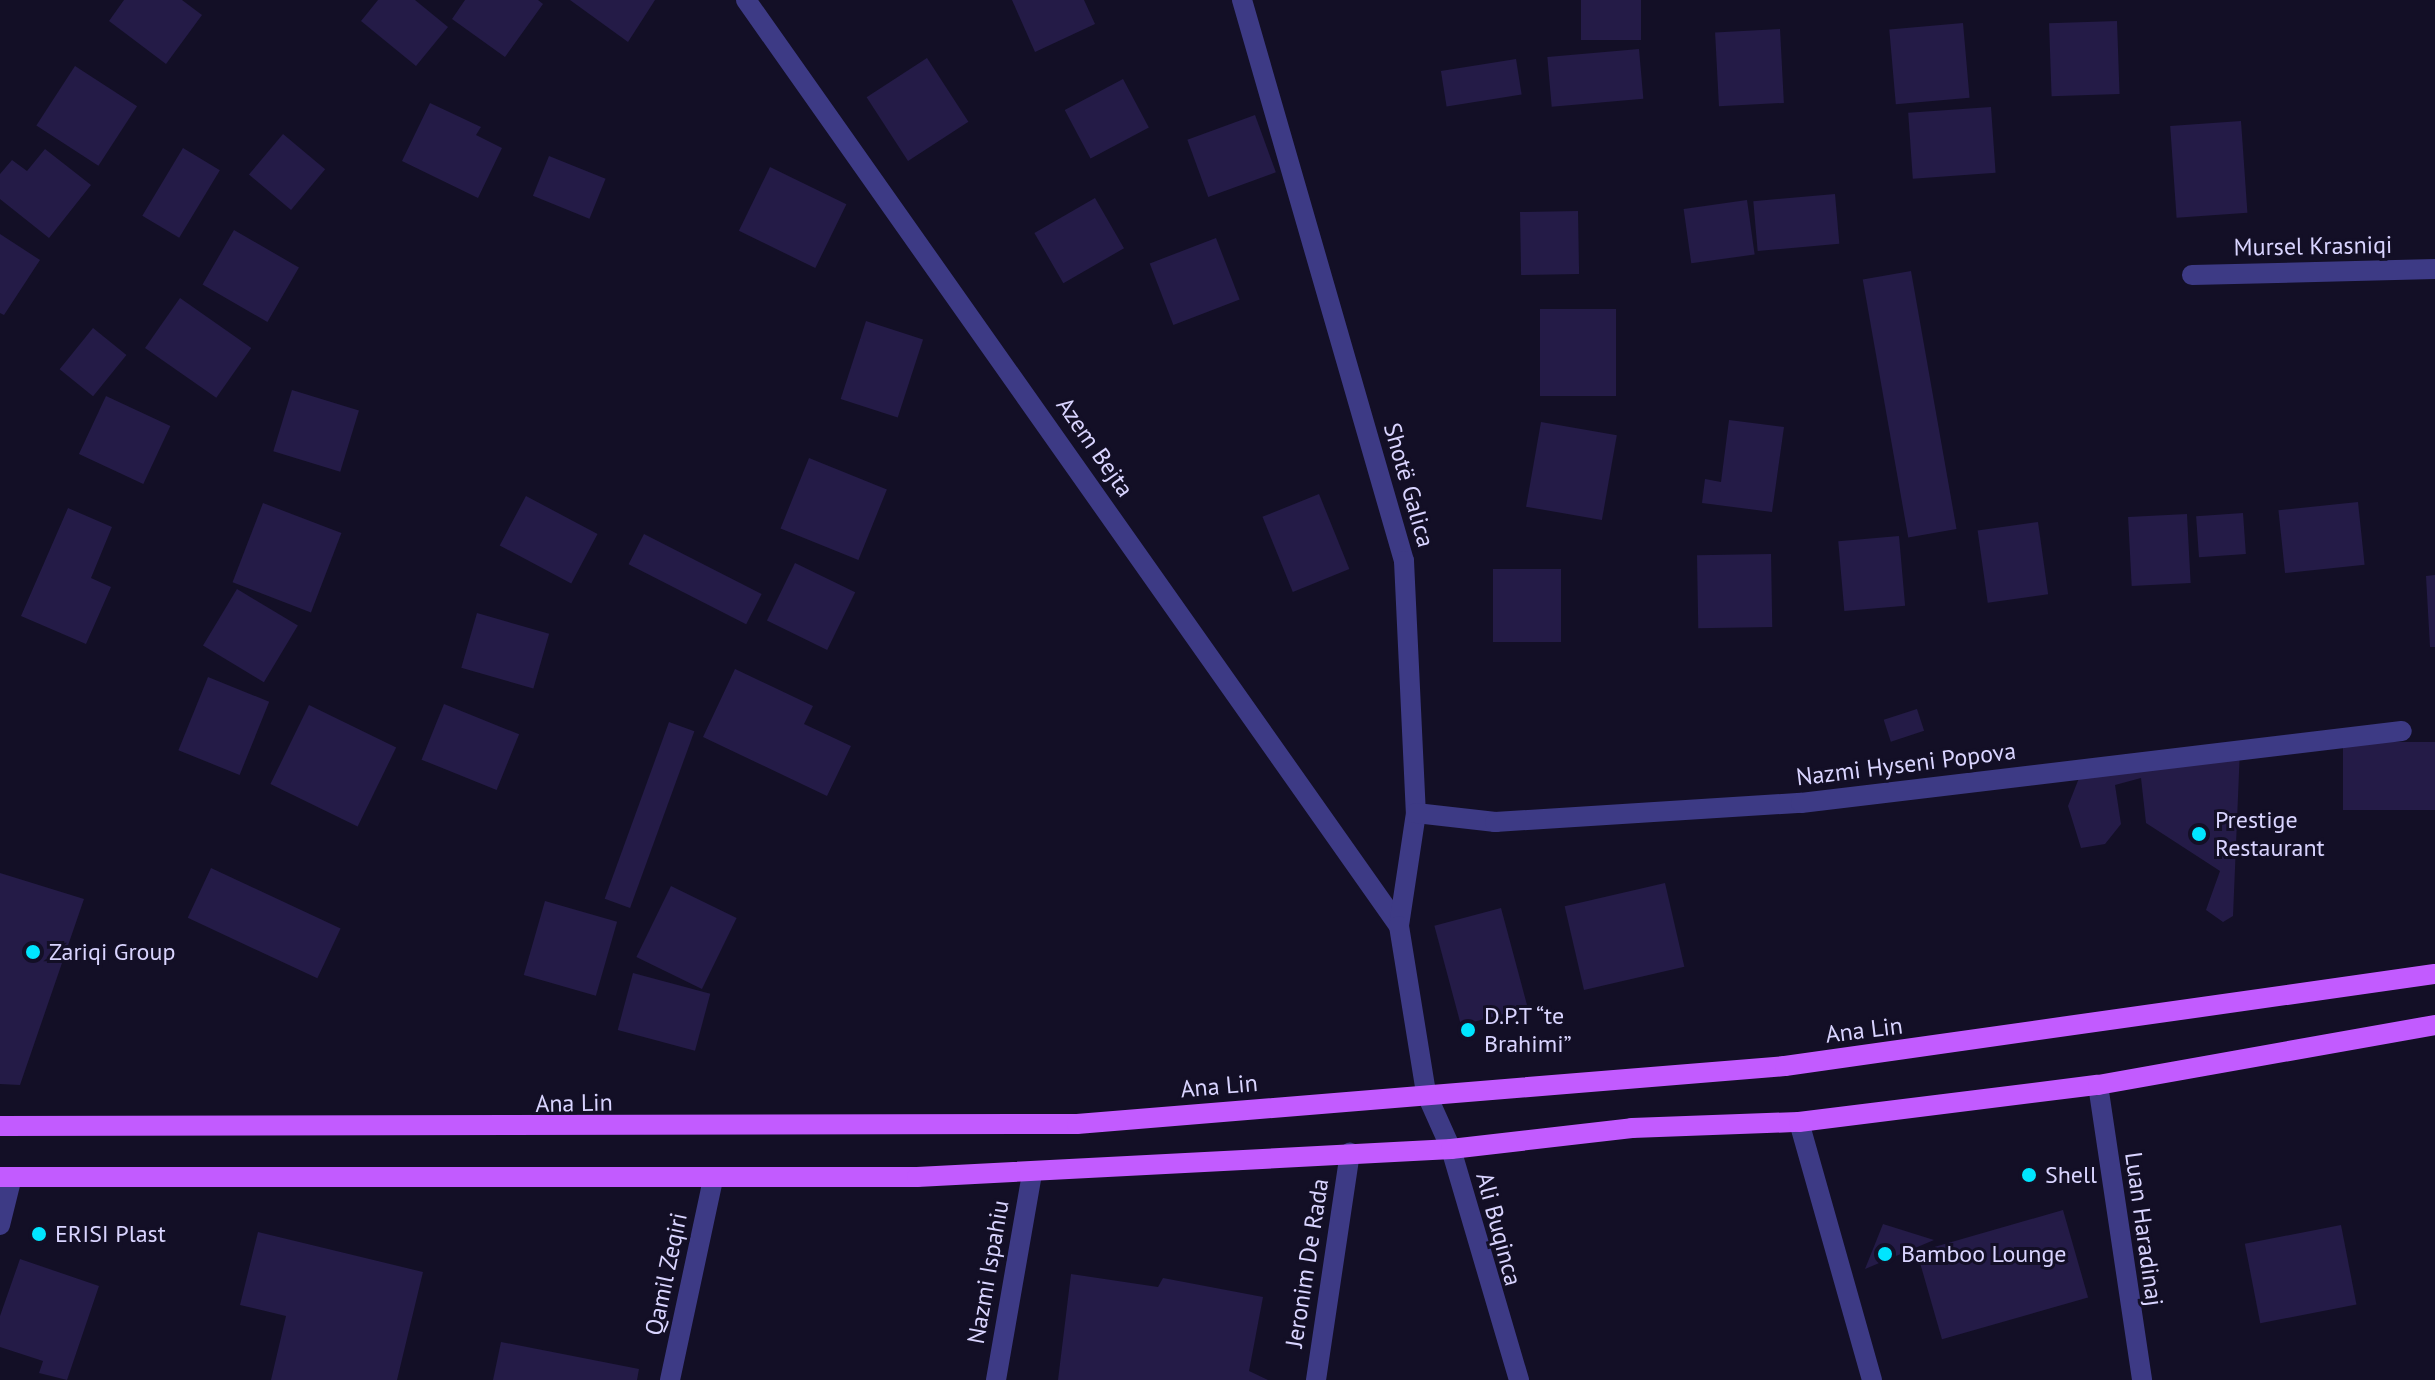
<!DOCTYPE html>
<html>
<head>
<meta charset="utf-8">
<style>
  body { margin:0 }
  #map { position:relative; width:2435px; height:1380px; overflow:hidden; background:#130f26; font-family:"PT Sans",sans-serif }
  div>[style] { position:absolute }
  .building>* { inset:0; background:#241b47; transform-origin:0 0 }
  .street>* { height:20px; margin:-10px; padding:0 10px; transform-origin:10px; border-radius:10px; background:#3d3a85 }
  .primary>* { height:20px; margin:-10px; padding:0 10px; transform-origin:10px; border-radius:10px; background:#c25bff }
  .dots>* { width:22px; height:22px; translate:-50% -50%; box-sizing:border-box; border:4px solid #130f26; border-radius:50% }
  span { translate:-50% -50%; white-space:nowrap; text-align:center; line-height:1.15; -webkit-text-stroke:6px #130f26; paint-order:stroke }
  .street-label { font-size:24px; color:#d9d4ff }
  .poi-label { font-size:24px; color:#d9d4ff }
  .left { translate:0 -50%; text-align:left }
</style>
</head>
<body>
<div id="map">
  <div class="building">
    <div style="clip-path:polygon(124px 0,182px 0,202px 15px,166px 64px,109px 21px)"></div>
    <div style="clip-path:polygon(378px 0,415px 0,448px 27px,416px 66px,361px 21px)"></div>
    <div style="clip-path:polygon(465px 0,538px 0,543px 4px,505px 57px,452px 19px)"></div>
    <div style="clip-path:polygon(570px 0,655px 0,628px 42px)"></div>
    <div style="clip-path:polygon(1012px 0,1084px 0,1095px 24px,1035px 52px)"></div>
    <div style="left:1581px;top:0;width:60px;height:40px"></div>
    <div style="left:2117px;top:21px;width:73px;height:68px;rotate:88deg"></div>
    <div style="left:1963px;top:23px;width:75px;height:74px;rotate:85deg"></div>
    <div style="left:1780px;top:29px;width:74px;height:65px;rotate:87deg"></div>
    <div style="left:1639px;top:49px;width:50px;height:92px;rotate:85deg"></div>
    <div style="left:927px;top:58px;width:76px;height:72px;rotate:57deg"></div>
    <div style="left:1516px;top:59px;width:36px;height:76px;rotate:81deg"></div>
    <div style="left:75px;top:66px;width:74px;height:71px;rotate:33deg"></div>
    <div style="left:1123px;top:79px;width:55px;height:66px;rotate:62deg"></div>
    <div style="clip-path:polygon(430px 103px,481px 127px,476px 135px,502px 148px,478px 198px,402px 161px)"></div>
    <div style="left:1991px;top:107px;width:66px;height:83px;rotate:86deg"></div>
    <div style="left:1255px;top:115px;width:61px;height:72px;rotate:70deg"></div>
    <div style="left:2241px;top:121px;width:92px;height:71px;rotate:86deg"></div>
    <div style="left:283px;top:134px;width:55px;height:53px;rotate:40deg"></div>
    <div style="left:183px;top:148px;width:43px;height:79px;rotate:31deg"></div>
    <div style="clip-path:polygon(45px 149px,91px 185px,49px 238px,0 199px,0 174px,12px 160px,27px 171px)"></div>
    <div style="left:549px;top:156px;width:61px;height:43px;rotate:22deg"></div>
    <div style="left:770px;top:167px;width:85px;height:71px;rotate:26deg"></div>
    <div style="left:1835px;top:194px;width:50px;height:82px;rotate:85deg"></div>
    <div style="left:1095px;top:198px;width:58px;height:70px;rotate:60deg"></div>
    <div style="left:1747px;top:200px;width:55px;height:64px;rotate:82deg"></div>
    <div style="left:1578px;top:211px;width:63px;height:58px;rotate:89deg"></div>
    <div style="left:234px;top:230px;width:75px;height:63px;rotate:30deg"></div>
    <div style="clip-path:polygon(0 234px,40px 260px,4px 315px,0 313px)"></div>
    <div style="left:1216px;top:238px;width:66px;height:71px;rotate:69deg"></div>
    <div style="left:1911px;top:271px;width:262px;height:49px;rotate:80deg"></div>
    <div style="left:180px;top:298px;width:87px;height:61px;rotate:35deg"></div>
    <div style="left:1540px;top:309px;width:76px;height:87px"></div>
    <div style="left:866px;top:321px;width:60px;height:82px;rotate:18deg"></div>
    <div style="left:93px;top:328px;width:43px;height:53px;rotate:39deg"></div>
    <div style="left:292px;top:390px;width:70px;height:64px;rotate:17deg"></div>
    <div style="left:106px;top:396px;width:71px;height:64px;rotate:25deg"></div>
    <div style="clip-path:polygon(1729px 420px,1784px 427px,1772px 512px,1702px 503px,1705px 479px,1721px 482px)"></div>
    <div style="left:1541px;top:422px;width:77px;height:86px;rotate:10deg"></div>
    <div style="left:809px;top:458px;width:84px;height:76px;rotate:22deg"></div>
    <div style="left:1319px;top:494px;width:81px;height:61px;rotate:68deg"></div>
    <div style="left:526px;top:496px;width:81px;height:56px;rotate:28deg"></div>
    <div style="left:2358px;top:502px;width:63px;height:80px;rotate:84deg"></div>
    <div style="left:263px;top:503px;width:84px;height:85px;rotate:21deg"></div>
    <div style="clip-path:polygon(68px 508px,112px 527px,91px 578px,111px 587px,86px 644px,21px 616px)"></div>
    <div style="left:2243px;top:513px;width:41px;height:47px;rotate:86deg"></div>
    <div style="left:2187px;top:514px;width:69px;height:59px;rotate:87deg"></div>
    <div style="left:2038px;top:522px;width:73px;height:61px;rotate:82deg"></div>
    <div style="left:644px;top:534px;width:132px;height:34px;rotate:27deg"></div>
    <div style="left:1899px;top:536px;width:70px;height:61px;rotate:85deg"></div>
    <div style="left:1771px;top:554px;width:73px;height:74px;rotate:89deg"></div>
    <div style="left:795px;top:563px;width:67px;height:64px;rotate:26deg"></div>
    <div style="left:1493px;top:569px;width:68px;height:73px"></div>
    <div style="clip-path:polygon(2435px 575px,2435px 647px,2430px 647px,2426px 576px)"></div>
    <div style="left:237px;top:589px;width:71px;height:66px;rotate:31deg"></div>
    <div style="left:477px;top:613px;width:75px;height:57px;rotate:16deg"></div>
    <div style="clip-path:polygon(735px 669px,813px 706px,804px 724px,851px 746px,827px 796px,703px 737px)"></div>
    <div style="left:208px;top:677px;width:66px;height:79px;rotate:22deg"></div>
    <div style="left:444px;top:704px;width:81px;height:60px;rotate:22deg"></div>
    <div style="left:309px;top:705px;width:97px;height:88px;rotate:26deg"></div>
    <div style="left:1917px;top:709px;width:23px;height:35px;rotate:72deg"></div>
    <div style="left:669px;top:722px;width:27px;height:188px;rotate:20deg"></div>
    <div style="left:2435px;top:742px;width:68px;height:92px;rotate:90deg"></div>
    <div style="clip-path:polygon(2240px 749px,2233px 916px,2223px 922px,2206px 910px,2220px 871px,2146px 823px,2141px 778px,2115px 785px,2121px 824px,2105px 844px,2081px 848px,2068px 806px,2079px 778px)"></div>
    <div style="left:211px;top:868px;width:143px;height:55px;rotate:25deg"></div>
    <div style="clip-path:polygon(0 873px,84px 899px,20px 1085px,0 1084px)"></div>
    <div style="left:1665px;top:883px;width:86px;height:103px;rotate:77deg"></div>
    <div style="left:671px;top:886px;width:73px;height:79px;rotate:26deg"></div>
    <div style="left:545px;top:901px;width:75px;height:77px;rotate:16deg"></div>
    <div style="left:1501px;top:908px;width:103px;height:69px;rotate:75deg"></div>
    <div style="left:633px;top:973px;width:80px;height:59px;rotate:15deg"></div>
    <div style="left:2063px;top:1210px;width:91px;height:152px;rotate:74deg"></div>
    <div style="clip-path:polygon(1883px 1224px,1934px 1240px,1865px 1269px)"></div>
    <div style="left:2341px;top:1225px;width:81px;height:98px;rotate:79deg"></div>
    <div style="clip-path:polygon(258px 1232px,423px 1272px,397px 1380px,271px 1380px,286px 1316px,240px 1305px)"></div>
    <div style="clip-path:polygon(20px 1259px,99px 1286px,67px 1380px,39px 1373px,43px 1361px,0 1347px,0 1316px)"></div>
    <div style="clip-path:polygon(1071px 1274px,1158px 1287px,1163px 1278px,1263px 1297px,1249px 1371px,1268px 1380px,1058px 1380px)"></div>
    <div style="clip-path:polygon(501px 1342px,639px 1369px,637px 1380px,493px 1380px)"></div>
  </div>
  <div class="street">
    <div style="left:746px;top:0;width:1133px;rotate:54.81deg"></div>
    <div style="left:1242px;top:0;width:584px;rotate:73.89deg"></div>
    <div style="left:1404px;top:561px;width:252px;rotate:87.3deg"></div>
    <div style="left:1416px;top:813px;width:114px;rotate:98.6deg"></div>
    <div style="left:1399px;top:926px;width:169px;rotate:80.8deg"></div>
    <div style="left:1426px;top:1093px;width:61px;rotate:65.9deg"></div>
    <div style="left:1451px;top:1149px;width:241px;rotate:73.6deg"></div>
    <div style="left:2192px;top:275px;width:243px;rotate:-1.4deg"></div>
    <div style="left:1416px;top:813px;width:80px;rotate:6.5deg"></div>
    <div style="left:1495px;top:822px;width:307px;rotate:-3.6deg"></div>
    <div style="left:1801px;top:803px;width:605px;rotate:-6.83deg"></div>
    <div style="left:2098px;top:1085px;width:298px;rotate:81.5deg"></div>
    <div style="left:1799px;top:1122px;width:268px;rotate:74.2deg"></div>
    <div style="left:0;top:1225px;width:49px;rotate:-76deg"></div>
    <div style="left:670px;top:1380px;width:206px;rotate:-77.9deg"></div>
    <div style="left:996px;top:1380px;width:210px;rotate:-80.1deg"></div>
    <div style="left:1316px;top:1380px;width:230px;rotate:-81.5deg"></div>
  </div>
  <div class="primary">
    <div style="left:0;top:1126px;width:1077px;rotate:-0.11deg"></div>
    <div style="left:1077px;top:1124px;width:710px;rotate:-4.68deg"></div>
    <div style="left:1785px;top:1066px;width:656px;rotate:-8.06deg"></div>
    <div style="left:0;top:1177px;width:917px"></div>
    <div style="left:917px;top:1177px;width:535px;rotate:-3deg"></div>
    <div style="left:1451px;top:1149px;width:182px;rotate:-6.6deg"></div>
    <div style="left:1632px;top:1128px;width:167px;rotate:-2.1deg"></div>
    <div style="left:1799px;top:1122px;width:301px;rotate:-7.1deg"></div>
    <div style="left:2098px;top:1085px;width:342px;rotate:-10.1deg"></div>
  </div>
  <div class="dots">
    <div style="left:2199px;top:834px;background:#00e5ff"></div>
    <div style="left:33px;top:952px;background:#00e5ff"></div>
    <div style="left:1468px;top:1030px;background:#00e5ff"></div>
    <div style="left:2029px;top:1175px;background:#00e5ff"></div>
    <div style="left:39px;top:1234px;background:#00e5ff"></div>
    <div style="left:1885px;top:1254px;background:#00e5ff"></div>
  </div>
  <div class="street-label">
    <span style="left:2313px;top:246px;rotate:-1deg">Mursel Krasniqi</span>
    <span style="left:1095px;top:447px;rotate:55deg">Azem Bejta</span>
    <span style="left:1409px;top:485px;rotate:74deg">Shotë Galica</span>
    <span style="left:1906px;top:764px;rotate:-7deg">Nazmi Hyseni Popova</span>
    <span style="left:1864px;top:1030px;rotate:-7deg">Ana Lin</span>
    <span style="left:1219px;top:1086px;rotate:-5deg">Ana Lin</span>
    <span style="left:574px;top:1103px;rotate:-1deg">Ana Lin</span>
    <span style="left:1499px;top:1229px;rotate:75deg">Ali Buqinca</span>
    <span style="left:2144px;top:1229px;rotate:82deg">Luan Haradinaj</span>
    <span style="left:1307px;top:1263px;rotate:-81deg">Jeronim De Rada</span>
    <span style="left:988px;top:1272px;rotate:-80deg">Nazmi Ispahiu</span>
    <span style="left:666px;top:1274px;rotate:-78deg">Qamil Zeqiri</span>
  </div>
  <div class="poi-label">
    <span class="left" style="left:2215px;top:834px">Prestige<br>Restaurant</span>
    <span class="left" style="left:49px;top:952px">Zariqi Group</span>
    <span class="left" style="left:1484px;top:1030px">D.P.T “te<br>Brahimi”</span>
    <span class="left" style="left:2045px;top:1175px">Shell</span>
    <span class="left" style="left:55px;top:1234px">ERISI Plast</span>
    <span class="left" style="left:1901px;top:1254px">Bamboo Lounge</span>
  </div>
</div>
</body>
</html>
